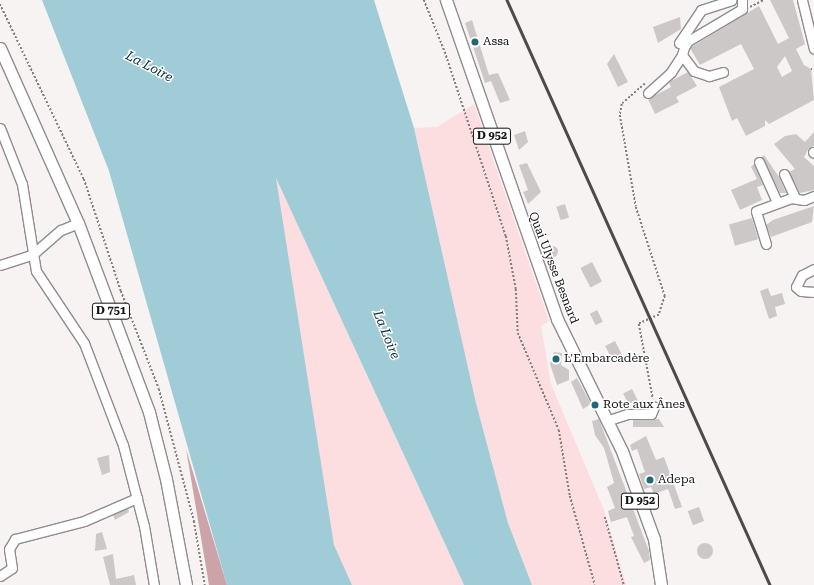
<!DOCTYPE html>
<html>
<head>
<meta charset="utf-8">
<style>
  body { margin:0 }
  #map { position:relative; width:814px; height:585px; overflow:hidden; background:#f7f3f3; font-family:"Roboto Serif",serif }
  div>[style] { position:absolute }
  .green>* { inset:0; background:#fcdde0 }
  .forest>* { inset:0; background:#cca3a8 }
  .water>* { inset:0; background:#a0ccd7 }
  .building>* { inset:0; background:#ccc8c8; transform-origin:0 0 }
  .round { border-radius:50% }
  .path>* { height:1.5px; margin-top:-0.75px; transform-origin:0; background:repeating-linear-gradient(90deg,#807d7d 0 2px,transparent 0 4px) }
  .roads { filter:drop-shadow(1px 0 #908c8d) drop-shadow(-1px 0 #908c8d) drop-shadow(0 1px #908c8d) drop-shadow(0 -1px #908c8d) }
  .minor>* { height:9px; margin:-4.5px; padding:0 4.5px; transform-origin:4.5px; border-radius:4.5px; background:#fff }
  .major>* { height:11px; margin:-5.5px; padding:0 5.5px; transform-origin:5.5px; border-radius:5.5px; background:#fff }
  .rail>* { height:2.5px; margin:-1.25px; padding:0 1.25px; transform-origin:1.25px; border-radius:1.25px; background:#4c4a4a }
  .dots>* { width:11px; height:11px; translate:-50% -50%; box-sizing:border-box; border:2px solid #fff; border-radius:50% }
  span { translate:-50% -50%; white-space:nowrap; text-align:center; line-height:1.15; -webkit-text-stroke:3px #fff; paint-order:stroke }
  .shield-label span { padding:1px 3px; background:#fff; border:1px solid; border-radius:3px; -webkit-text-stroke-width:0 }
  .shield-label { font-size:11px; color:#131111; font-weight:700 }
  .poi-label { font-size:12px; color:#131111 }
  .left { translate:0 -50%; text-align:left }
  .street-label { font-size:12px; color:#131111 }
  .water-label { font-size:13px; color:#042f38; font-style:italic }
</style>
</head>
<body>
<div id="map">
  <div class="green">
    <div style="clip-path:polygon(474px 104px,549px 321px,541px 326px,551px 384px,604px 510px,626px 585px,532px 585px,508px 523px,476px 403px,414px 128px,437px 127px)"></div>
    <div style="clip-path:polygon(275px 176px,464px 585px,352px 585px,334px 545px)"></div>
  </div>
  <div class="forest">
    <div style="clip-path:polygon(186px 449px,227px 585px,209px 585px)"></div>
  </div>
  <div class="water">
    <div style="clip-path:polygon(42px 0,374px 0,414px 128px,476px 403px,508px 523px,532px 585px,464px 585px,276px 178px,334px 545px,352px 585px,227px 585px,109px 171px)"></div>
  </div>
  <div class="building">
    <div style="clip-path:polygon(evenodd,770px 0,793px 0,805px 44px,796px 49px,804px 65px,811px 69px,814px 100px,769px 124px,765px 120px,765px 126px,746px 136px,737px 118px,732px 121px,719px 87px,754px 69px,741px 44px,700px 65px,690px 48px,759px 6px,778px 44px,789px 38px,770px 0,785px 56px,792px 71px,782px 77px,777px 67px,785px 56px)"></div>
    <div style="clip-path:polygon(680px 17px,681px 29px,658px 43px,653px 27px)"></div>
    <div style="clip-path:polygon(472px 20px,489px 75px,498px 73px,510px 100px,500px 103px,491px 81px,485px 83px,465px 23px)"></div>
    <div style="clip-path:polygon(614px 54px,628px 82px,618px 87px,607px 64px)"></div>
    <div style="clip-path:polygon(688px 72px,697px 86px,676px 97px,679px 102px,655px 114px,648px 99px,671px 87px,669px 82px)"></div>
    <div style="clip-path:polygon(525px 131px,528px 142px,519px 150px,514px 135px)"></div>
    <div style="clip-path:polygon(814px 132px,814px 146px,809px 148px,804px 157px,814px 166px,814px 190px,800px 193px,789px 172px,795px 169px,774px 144px,785px 136px,796px 134px,805px 142px)"></div>
    <div style="clip-path:polygon(764px 155px,779px 177px,786px 193px,780px 193px,762px 157px)"></div>
    <div style="clip-path:polygon(527px 163px,541px 192px,528px 204px,523px 192px,528px 190px,519px 165px)"></div>
    <div style="clip-path:polygon(754px 164px,763px 185px,757px 187px,762px 200px,740px 210px,731px 190px,757px 179px,751px 167px)"></div>
    <div style="left:565px;top:204px;width:14px;height:9px;rotate:73deg"></div>
    <div style="clip-path:polygon(814px 206px,812px 222px,771px 237px,766px 225px,773px 220px)"></div>
    <div style="left:752px;top:218px;width:22px;height:24px;rotate:74deg"></div>
    <div class="round" style="left:546.5px;top:245.5px;width:11px;height:11px"></div>
    <div style="left:592px;top:262px;width:22px;height:13px;rotate:63deg"></div>
    <div style="clip-path:polygon(768px 288px,771px 296px,782px 293px,785px 304px,775px 307px,777px 316px,769px 319px,760px 291px)"></div>
    <div style="left:597px;top:310px;width:13px;height:8px;rotate:63deg"></div>
    <div style="left:615px;top:341px;width:16px;height:11px;rotate:63deg"></div>
    <div style="clip-path:polygon(554px 352px,562px 353px,561px 365px,569px 370px,569px 380px,557px 385px,550px 364px)"></div>
    <div style="clip-path:polygon(577px 378px,591px 404px,583px 409px,571px 382px)"></div>
    <div style="left:632px;top:389px;width:13px;height:10px;rotate:63deg"></div>
    <div style="clip-path:polygon(599px 419px,649px 551px,650px 560px,644px 563px,631px 537px,634px 536px,627px 517px,611px 522px,610px 519px,608px 511px,615px 508px,607px 487px,614px 483px,604px 448px,595px 435px,592px 421px)"></div>
    <div style="clip-path:polygon(659px 419px,664px 427px,633px 427px,633px 420px)"></div>
    <div style="clip-path:polygon(646px 436px,656px 460px,664px 457px,682px 507px,675px 509px,668px 489px,654px 494px,651px 487px,644px 489px,639px 474px,645px 472px,637px 449px,632px 451px,630px 445px)"></div>
    <div style="clip-path:polygon(109px 455px,110px 472px,102px 475px,97px 458px)"></div>
    <div style="left:699px;top:507px;width:15px;height:12px;rotate:70deg"></div>
    <div style="clip-path:polygon(128px 508px,129px 512px,115px 520px,113px 515px)"></div>
    <div style="clip-path:polygon(102px 532px,107px 549px,95px 551px,96px 534px)"></div>
    <div class="round" style="left:697px;top:543px;width:16px;height:16px"></div>
    <div style="clip-path:polygon(113px 554px,116px 579px,134px 575px,136px 585px,110px 585px,103px 557px)"></div>
  </div>
  <div class="path">
    <div style="left:424px;top:0;width:56px;rotate:68deg"></div>
    <div style="left:445px;top:52px;width:194px;rotate:71.7deg"></div>
    <div style="left:506px;top:236px;width:54px;rotate:79.3deg"></div>
    <div style="left:516px;top:289px;width:44px;rotate:87.4deg"></div>
    <div style="left:518px;top:333px;width:105px;rotate:67.1deg"></div>
    <div style="left:559px;top:430px;width:67px;rotate:80.5deg"></div>
    <div style="left:570px;top:496px;width:92px;rotate:74.3deg"></div>
    <div style="left:0;top:4px;width:194px;rotate:64.4deg"></div>
    <div style="left:84px;top:179px;width:118px;rotate:71.7deg"></div>
    <div style="left:121px;top:291px;width:105px;rotate:68.8deg"></div>
    <div style="left:159px;top:389px;width:137px;rotate:75.1deg"></div>
    <div style="left:194px;top:521px;width:65px;rotate:80.2deg"></div>
    <div style="left:750px;top:7px;width:16px;rotate:-27deg"></div>
    <div style="left:811px;top:69px;width:1px"></div>
    <div style="left:645px;top:84px;width:30px;rotate:139deg"></div>
    <div style="left:622px;top:104px;width:11px;rotate:100deg"></div>
    <div style="left:620px;top:115px;width:93px;rotate:80.1deg"></div>
    <div style="left:636px;top:207px;width:94px;rotate:72deg"></div>
    <div style="left:665px;top:296px;width:20px;rotate:108deg"></div>
    <div style="left:659px;top:315px;width:22px;rotate:156deg"></div>
    <div style="left:639px;top:324px;width:76px;rotate:79.4deg"></div>
    <div style="left:605px;top:517px;width:71px;rotate:74.4deg"></div>
  </div>
  <div class="roads">
    <div class="minor">
      <div style="left:802px;top:0;width:50px;rotate:76.2deg"></div>
      <div style="left:679px;top:43px;width:40px;rotate:-56deg"></div>
      <div style="left:701px;top:10px;width:32px;rotate:-18deg"></div>
      <div style="left:723px;top:72px;width:15px;rotate:164deg"></div>
      <div style="left:709px;top:76px;width:16px;rotate:-162deg"></div>
      <div style="left:694px;top:71px;width:20px;rotate:-127deg"></div>
      <div style="left:682px;top:55px;width:8px;rotate:-76deg"></div>
      <div style="left:684px;top:47px;width:7px;rotate:-56deg"></div>
      <div style="left:688px;top:41px;width:63px;rotate:-30.7deg"></div>
      <div style="left:742px;top:9px;width:9px;rotate:-90deg"></div>
      <div style="left:648px;top:93px;width:31px;rotate:-42deg"></div>
      <div style="left:671px;top:72px;width:20px;rotate:-57deg"></div>
      <div style="left:0;top:128px;width:60px;rotate:68.6deg"></div>
      <div style="left:22px;top:184px;width:88px;rotate:80.9deg"></div>
      <div style="left:36px;top:271px;width:87px;rotate:56.3deg"></div>
      <div style="left:84px;top:343px;width:109px;rotate:69.1deg"></div>
      <div style="left:123px;top:445px;width:84px;rotate:75.5deg"></div>
      <div style="left:144px;top:526px;width:60px;rotate:80.4deg"></div>
      <div style="left:813px;top:152px;width:1px;rotate:45deg"></div>
      <div style="left:759px;top:162px;width:44px;rotate:65.8deg"></div>
      <div style="left:784px;top:174px;width:26px;rotate:65deg"></div>
      <div style="left:766px;top:244px;width:34px;rotate:-107deg"></div>
      <div style="left:756px;top:211px;width:37px;rotate:-20deg"></div>
      <div style="left:791px;top:198px;width:13px;rotate:9deg"></div>
      <div style="left:804px;top:200px;width:11px;rotate:-22deg"></div>
      <div style="left:0;top:265px;width:35px;rotate:-18deg"></div>
      <div style="left:33px;top:254px;width:37px;rotate:-41deg"></div>
      <div style="left:61px;top:230px;width:18px;rotate:-22deg"></div>
      <div style="left:814px;top:269px;width:13px;rotate:153deg"></div>
      <div style="left:802px;top:275px;width:13px;rotate:117deg"></div>
      <div style="left:796px;top:287px;width:6px;rotate:39deg"></div>
      <div style="left:801px;top:291px;width:13px;rotate:4deg"></div>
      <div style="left:609px;top:420px;width:19px;rotate:-18deg"></div>
      <div style="left:627px;top:414px;width:24px"></div>
      <div style="left:651px;top:414px;width:8px;rotate:-67deg"></div>
      <div style="left:0;top:576px;width:14px;rotate:-34deg"></div>
      <div style="left:12px;top:568px;width:19px;rotate:-99deg"></div>
      <div style="left:9px;top:549px;width:12px;rotate:-59deg"></div>
      <div style="left:15px;top:539px;width:71px;rotate:-14.6deg"></div>
      <div style="left:84px;top:521px;width:58px;rotate:-23.5deg"></div>
    </div>
    <div class="major">
      <div style="left:446px;top:0;width:338px;rotate:70.8deg"></div>
      <div style="left:557px;top:319px;width:147px;rotate:63.8deg"></div>
      <div style="left:622px;top:451px;width:94px;rotate:70deg"></div>
      <div style="left:654px;top:539px;width:47px;rotate:81.3deg"></div>
      <div style="left:0;top:48px;width:192px;rotate:66deg"></div>
      <div style="left:78px;top:223px;width:202px;rotate:69.4deg"></div>
      <div style="left:149px;top:412px;width:69px;rotate:75.8deg"></div>
      <div style="left:166px;top:479px;width:108px;rotate:79.3deg"></div>
    </div>
  </div>
  <div class="rail">
    <div style="left:507px;top:0;width:641px;rotate:65.79deg"></div>
  </div>
  <div class="dots">
    <div style="left:475px;top:42px;background:#216777"></div>
    <div style="left:556px;top:359px;background:#216777"></div>
    <div style="left:595px;top:405px;background:#216777"></div>
    <div style="left:650px;top:480px;background:#216777"></div>
  </div>
  <div class="shield-label">
    <span style="left:492px;top:136px">D 952</span>
    <span style="left:111px;top:311px">D 751</span>
    <span style="left:640px;top:501px">D 952</span>
  </div>
  <div class="poi-label">
    <span class="left" style="left:483px;top:42px">Assa</span>
    <span class="left" style="left:564px;top:359px">L'Embarcadère</span>
    <span class="left" style="left:603px;top:405px">Rote aux Ânes</span>
    <span class="left" style="left:658px;top:480px">Adepa</span>
  </div>
  <div class="street-label">
    <span style="left:553px;top:268px;rotate:69deg">Quai Ulysse Besnard</span>
  </div>
  <div class="water-label">
    <span style="left:149px;top:67px;rotate:28deg">La Loire</span>
    <span style="left:386px;top:335px;rotate:68deg">La Loire</span>
  </div>
</div>
</body>
</html>
